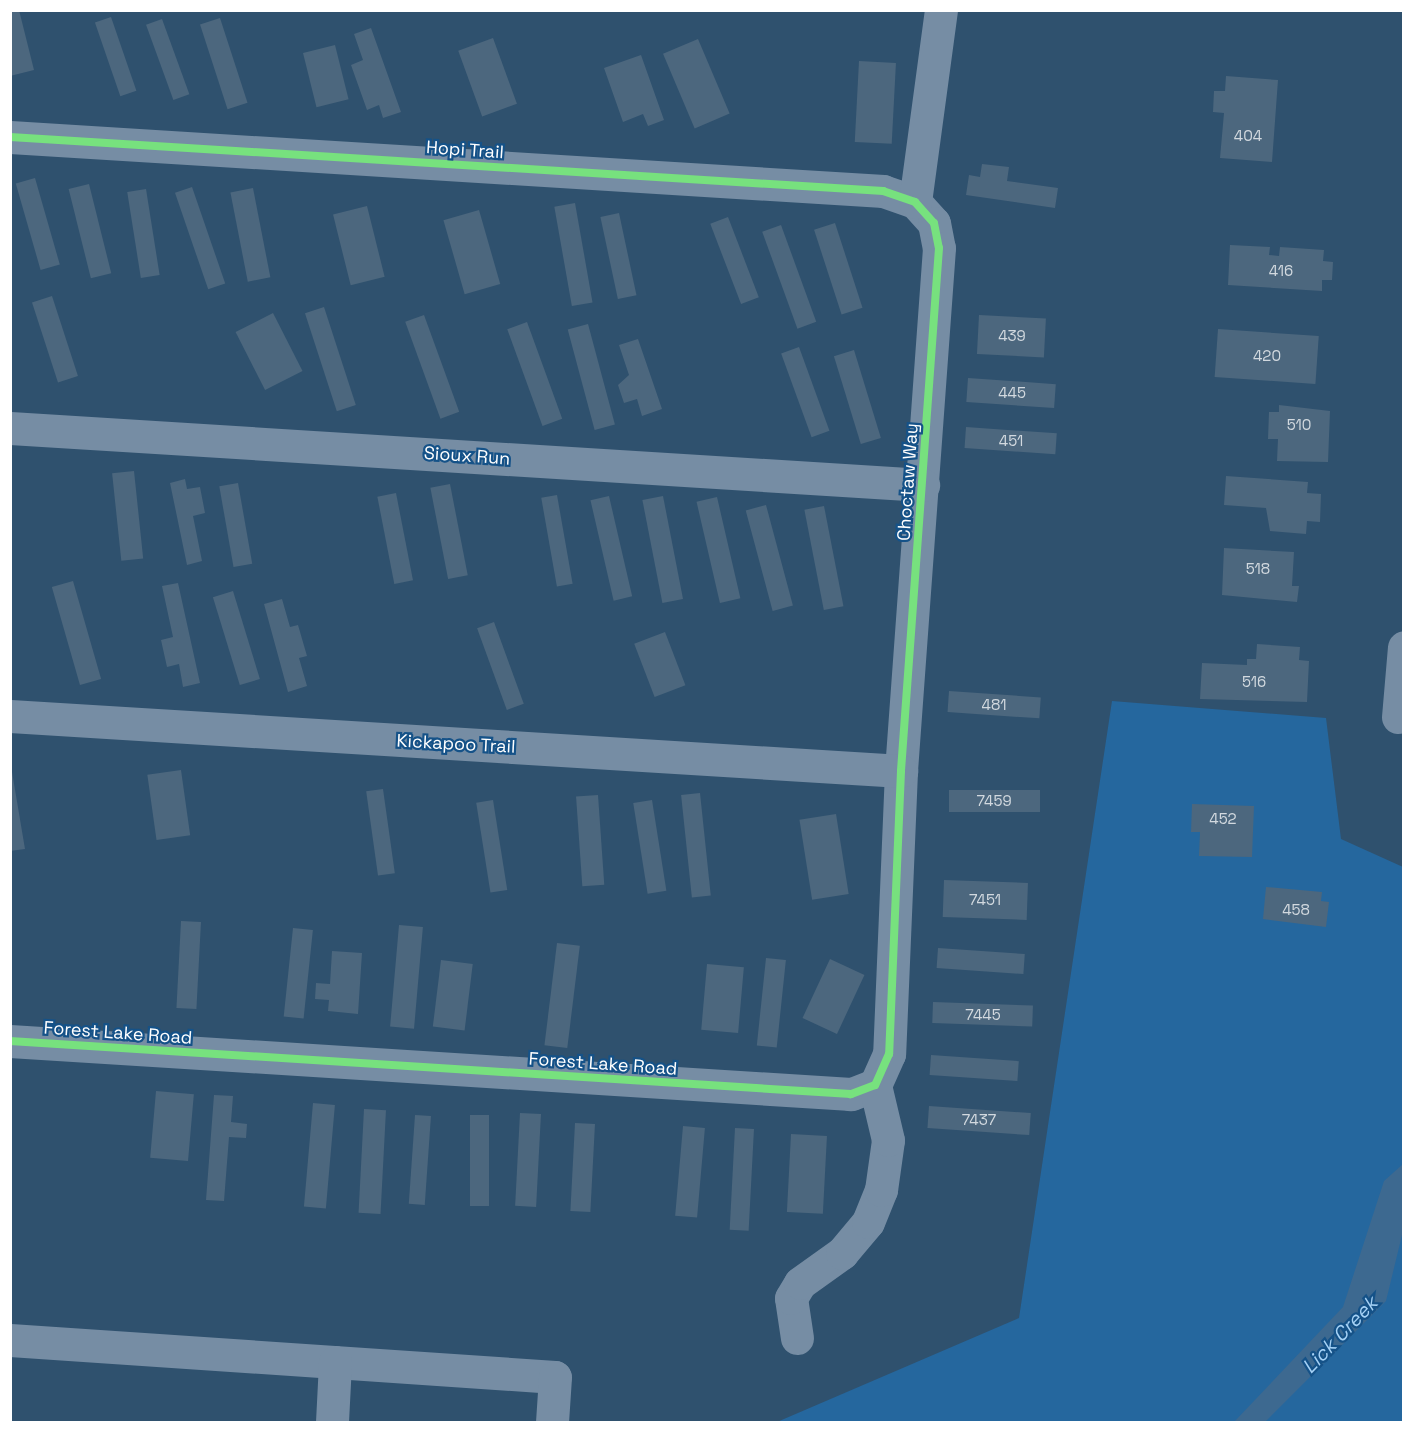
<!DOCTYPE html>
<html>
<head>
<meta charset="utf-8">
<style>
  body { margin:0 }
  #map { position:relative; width:1414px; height:1433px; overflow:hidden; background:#2f516e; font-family:"Space Grotesk",sans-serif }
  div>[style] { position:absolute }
  .green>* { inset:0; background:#25679e }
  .water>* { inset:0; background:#3d6990 }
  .building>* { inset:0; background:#4c677e; transform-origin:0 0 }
  .minor>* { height:33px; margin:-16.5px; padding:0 16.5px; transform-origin:16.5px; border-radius:16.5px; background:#768da4 }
  .cycleway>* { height:8px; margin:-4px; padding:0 4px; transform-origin:4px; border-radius:4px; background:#77e17e }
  span { translate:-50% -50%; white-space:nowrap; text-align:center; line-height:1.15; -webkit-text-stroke:4.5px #155288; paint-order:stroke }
  .number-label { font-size:15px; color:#d2d9df }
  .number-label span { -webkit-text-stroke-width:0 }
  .street-label { font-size:18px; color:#fff }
  .water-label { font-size:20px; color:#a6d2f6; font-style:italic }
  .frame { position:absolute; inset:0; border:12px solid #fff; pointer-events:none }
</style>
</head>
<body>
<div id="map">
  <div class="green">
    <div style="clip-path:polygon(1112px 701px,1326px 718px,1341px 839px,1403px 867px,1403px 1422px,777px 1422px,1019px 1318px)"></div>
  </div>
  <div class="water">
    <div style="clip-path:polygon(1403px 1164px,1403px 1231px,1386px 1301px,1265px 1422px,1234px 1422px,1343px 1307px,1384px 1181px)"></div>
  </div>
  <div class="building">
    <div style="clip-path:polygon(10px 10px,19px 10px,34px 70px,10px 76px)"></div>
    <div style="left:111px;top:17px;width:78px;height:17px;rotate:71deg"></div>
    <div style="left:220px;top:18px;width:89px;height:21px;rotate:72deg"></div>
    <div style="left:162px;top:19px;width:80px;height:17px;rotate:70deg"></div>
    <div style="clip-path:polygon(371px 28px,401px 112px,383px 118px,379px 105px,367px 110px,351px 65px,363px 60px,354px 34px)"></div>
    <div style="left:493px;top:38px;width:70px;height:37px;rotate:70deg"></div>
    <div style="left:698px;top:39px;width:81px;height:38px;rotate:67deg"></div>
    <div style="left:335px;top:45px;width:56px;height:33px;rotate:76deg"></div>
    <div style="clip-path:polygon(641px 55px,664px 120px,648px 126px,643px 114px,623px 122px,604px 68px)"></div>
    <div style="left:859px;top:61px;width:37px;height:81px;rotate:3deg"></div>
    <div style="clip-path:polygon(1226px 76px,1278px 80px,1272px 162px,1220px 158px,1224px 113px,1213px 112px,1214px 91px,1225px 91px)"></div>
    <div style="clip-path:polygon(982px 164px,1009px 167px,1007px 181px,1058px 188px,1055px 208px,966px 195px,969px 175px,980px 177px)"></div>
    <div style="left:35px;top:178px;width:90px;height:20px;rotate:74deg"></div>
    <div style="left:89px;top:184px;width:92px;height:21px;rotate:76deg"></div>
    <div style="left:192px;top:187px;width:102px;height:18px;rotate:71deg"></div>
    <div style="left:253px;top:188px;width:91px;height:23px;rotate:79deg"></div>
    <div style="left:146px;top:189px;width:87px;height:19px;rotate:81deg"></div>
    <div style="left:575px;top:203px;width:101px;height:21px;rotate:80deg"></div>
    <div style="left:367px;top:206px;width:73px;height:35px;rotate:76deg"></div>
    <div style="left:479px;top:210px;width:77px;height:37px;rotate:74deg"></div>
    <div style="left:619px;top:213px;width:84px;height:19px;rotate:78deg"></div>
    <div style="left:728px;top:217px;width:86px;height:19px;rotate:69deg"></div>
    <div style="left:835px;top:223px;width:89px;height:22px;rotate:72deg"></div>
    <div style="left:781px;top:225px;width:103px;height:20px;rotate:70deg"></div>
    <div style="clip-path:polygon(1230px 245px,1270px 247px,1269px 255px,1279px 256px,1280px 247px,1324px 250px,1323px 261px,1333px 262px,1332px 280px,1322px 280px,1322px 291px,1228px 285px)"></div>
    <div style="left:52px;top:296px;width:84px;height:21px;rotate:72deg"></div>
    <div style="left:324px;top:307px;width:103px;height:20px;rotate:72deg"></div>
    <div style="left:273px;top:313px;width:65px;height:42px;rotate:63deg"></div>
    <div style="left:424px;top:315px;width:103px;height:20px;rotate:70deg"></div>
    <div style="left:979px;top:315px;width:67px;height:39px;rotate:3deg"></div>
    <div style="left:527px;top:322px;width:103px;height:21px;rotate:70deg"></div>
    <div style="left:588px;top:324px;width:104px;height:21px;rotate:75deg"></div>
    <div style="left:1218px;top:329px;width:101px;height:48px;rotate:4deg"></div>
    <div style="clip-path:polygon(638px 339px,662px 409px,642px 416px,637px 399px,624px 403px,618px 385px,629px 375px,619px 345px)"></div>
    <div style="left:799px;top:347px;width:89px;height:19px;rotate:70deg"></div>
    <div style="left:854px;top:350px;width:92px;height:21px;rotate:73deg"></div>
    <div style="left:968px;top:378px;width:88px;height:24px;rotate:4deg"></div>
    <div style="clip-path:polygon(1279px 405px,1330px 411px,1328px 462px,1277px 461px,1278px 439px,1268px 439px,1269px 412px,1279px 412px)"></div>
    <div style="left:966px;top:427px;width:91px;height:21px;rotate:4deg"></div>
    <div style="left:134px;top:471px;width:88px;height:22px;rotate:84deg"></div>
    <div style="clip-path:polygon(1226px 476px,1308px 482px,1307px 493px,1321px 494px,1320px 522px,1307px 521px,1306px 534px,1270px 531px,1266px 508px,1224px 505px)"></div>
    <div style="clip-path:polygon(185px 479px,187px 489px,200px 487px,205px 513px,193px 516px,202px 561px,187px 565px,170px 483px)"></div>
    <div style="left:238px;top:483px;width:82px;height:19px;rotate:80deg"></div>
    <div style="left:450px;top:484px;width:93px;height:20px;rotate:79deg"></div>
    <div style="left:396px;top:493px;width:89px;height:19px;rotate:79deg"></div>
    <div style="left:557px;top:495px;width:90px;height:16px;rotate:80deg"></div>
    <div style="left:609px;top:496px;width:103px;height:19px;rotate:77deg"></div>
    <div style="left:663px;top:496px;width:105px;height:21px;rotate:79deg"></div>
    <div style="left:717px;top:497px;width:104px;height:21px;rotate:77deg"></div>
    <div style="left:766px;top:505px;width:104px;height:21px;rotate:75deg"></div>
    <div style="left:824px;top:506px;width:102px;height:20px;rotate:79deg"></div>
    <div style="clip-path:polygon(1224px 548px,1294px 552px,1292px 586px,1299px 586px,1297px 602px,1222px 595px)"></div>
    <div style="left:73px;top:581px;width:102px;height:22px;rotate:74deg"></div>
    <div style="clip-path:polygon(178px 583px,200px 683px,183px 687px,179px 664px,167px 667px,161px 640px,173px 637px,162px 586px)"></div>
    <div style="left:233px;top:591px;width:92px;height:21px;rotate:73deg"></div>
    <div style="clip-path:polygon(282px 599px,290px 627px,298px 625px,307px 656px,299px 658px,307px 686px,288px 692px,264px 604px)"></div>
    <div style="left:494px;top:622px;width:87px;height:18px;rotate:70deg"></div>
    <div style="left:665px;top:632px;width:57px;height:33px;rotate:69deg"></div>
    <div style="clip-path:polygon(1257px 644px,1300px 647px,1299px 660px,1309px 661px,1307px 702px,1200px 699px,1202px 663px,1247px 665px,1247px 659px,1256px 659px)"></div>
    <div style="left:949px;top:691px;width:92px;height:21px;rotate:4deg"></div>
    <div style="clip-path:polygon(10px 760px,25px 849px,10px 851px)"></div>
    <div style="left:181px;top:770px;width:66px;height:34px;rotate:82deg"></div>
    <div style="left:383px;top:789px;width:85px;height:17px;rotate:82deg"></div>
    <div style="left:1040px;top:790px;width:22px;height:91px;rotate:90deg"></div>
    <div style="left:700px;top:793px;width:103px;height:19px;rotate:84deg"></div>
    <div style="left:598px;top:795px;width:90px;height:22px;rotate:86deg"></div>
    <div style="left:493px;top:800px;width:91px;height:17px;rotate:81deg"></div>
    <div style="left:652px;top:800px;width:92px;height:19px;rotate:81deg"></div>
    <div style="clip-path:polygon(1192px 804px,1254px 806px,1252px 857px,1199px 856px,1200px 832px,1191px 832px)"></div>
    <div style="left:836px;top:814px;width:81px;height:37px;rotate:81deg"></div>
    <div style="left:944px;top:880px;width:84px;height:37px;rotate:2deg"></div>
    <div style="clip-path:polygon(1266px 887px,1322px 892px,1321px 901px,1329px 902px,1326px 927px,1263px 919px)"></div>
    <div style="left:181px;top:921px;width:20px;height:87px;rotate:3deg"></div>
    <div style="left:399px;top:925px;width:24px;height:102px;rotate:5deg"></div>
    <div style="left:293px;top:928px;width:20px;height:89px;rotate:6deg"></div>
    <div style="left:557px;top:943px;width:23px;height:103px;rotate:7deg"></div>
    <div style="left:938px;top:948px;width:87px;height:20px;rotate:4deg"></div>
    <div style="clip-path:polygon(332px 951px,362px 953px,358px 1014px,328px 1011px,329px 1000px,315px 999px,316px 983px,330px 984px)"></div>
    <div style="left:766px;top:958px;width:20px;height:88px;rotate:6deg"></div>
    <div style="left:830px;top:959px;width:38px;height:65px;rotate:25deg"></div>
    <div style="left:441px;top:960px;width:32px;height:67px;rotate:7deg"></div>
    <div style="left:707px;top:964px;width:37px;height:66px;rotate:5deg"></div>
    <div style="left:933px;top:1002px;width:100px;height:21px;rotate:2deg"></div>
    <div style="left:931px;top:1055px;width:88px;height:20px;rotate:4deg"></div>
    <div style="left:156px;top:1091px;width:38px;height:67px;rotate:5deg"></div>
    <div style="clip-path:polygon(214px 1095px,233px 1096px,231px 1122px,247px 1124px,246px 1138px,229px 1137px,224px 1201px,206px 1200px)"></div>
    <div style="left:313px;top:1103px;width:22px;height:104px;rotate:5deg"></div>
    <div style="left:929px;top:1106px;width:102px;height:22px;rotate:4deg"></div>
    <div style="left:364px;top:1109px;width:22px;height:104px;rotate:3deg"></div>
    <div style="left:520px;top:1113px;width:21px;height:93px;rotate:3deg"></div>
    <div style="left:415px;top:1115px;width:16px;height:89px;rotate:4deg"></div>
    <div style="left:470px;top:1115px;width:19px;height:91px"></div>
    <div style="left:575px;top:1123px;width:20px;height:88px;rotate:3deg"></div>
    <div style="left:683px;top:1126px;width:22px;height:90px;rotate:5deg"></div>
    <div style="left:735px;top:1128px;width:19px;height:102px;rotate:3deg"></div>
    <div style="left:791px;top:1134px;width:36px;height:78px;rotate:3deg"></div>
  </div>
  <div class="minor">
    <div style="left:10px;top:137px;width:875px;rotate:3.54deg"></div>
    <div style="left:883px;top:191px;width:34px;rotate:19deg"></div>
    <div style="left:915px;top:202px;width:28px;rotate:48deg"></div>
    <div style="left:934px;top:223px;width:25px;rotate:79deg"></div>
    <div style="left:939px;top:248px;width:524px;rotate:94.16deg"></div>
    <div style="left:901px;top:771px;width:283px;rotate:92.4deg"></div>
    <div style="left:889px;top:1054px;width:34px;rotate:114deg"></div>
    <div style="left:875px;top:1085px;width:26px;rotate:159deg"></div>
    <div style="left:851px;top:1094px;width:843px;rotate:-176.39deg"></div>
    <div style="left:915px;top:202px;width:194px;rotate:-82.3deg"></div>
    <div style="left:10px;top:428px;width:915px;rotate:3.57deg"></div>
    <div style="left:10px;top:716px;width:893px;rotate:3.53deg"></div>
    <div style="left:1398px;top:717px;width:70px;rotate:-85.1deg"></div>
    <div style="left:797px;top:1338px;width:40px;rotate:-98.5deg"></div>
    <div style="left:791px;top:1298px;width:17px;rotate:-59deg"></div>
    <div style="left:800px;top:1283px;width:52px;rotate:-35.5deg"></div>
    <div style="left:842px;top:1253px;width:40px;rotate:-50deg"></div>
    <div style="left:868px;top:1222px;width:35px;rotate:-68deg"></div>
    <div style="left:881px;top:1190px;width:50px;rotate:-82deg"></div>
    <div style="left:888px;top:1140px;width:57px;rotate:-103.3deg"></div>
    <div style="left:10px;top:1340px;width:546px;rotate:3.88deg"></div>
    <div style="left:555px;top:1377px;width:45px;rotate:93.8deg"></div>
    <div style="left:332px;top:1422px;width:60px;rotate:-87.1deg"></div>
  </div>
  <div class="cycleway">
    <div style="left:10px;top:137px;width:875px;rotate:3.54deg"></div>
    <div style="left:883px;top:191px;width:34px;rotate:19deg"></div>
    <div style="left:915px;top:202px;width:28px;rotate:48deg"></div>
    <div style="left:934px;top:223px;width:25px;rotate:79deg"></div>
    <div style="left:939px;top:248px;width:524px;rotate:94.16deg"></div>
    <div style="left:901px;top:771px;width:283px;rotate:92.4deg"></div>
    <div style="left:889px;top:1054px;width:34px;rotate:114deg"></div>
    <div style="left:875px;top:1085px;width:26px;rotate:159deg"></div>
    <div style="left:851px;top:1094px;width:843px;rotate:-176.39deg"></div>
  </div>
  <div class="number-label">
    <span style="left:1248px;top:136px">404</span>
    <span style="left:1281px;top:271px">416</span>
    <span style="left:1012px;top:336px">439</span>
    <span style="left:1267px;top:356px">420</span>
    <span style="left:1012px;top:393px">445</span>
    <span style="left:1299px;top:425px">510</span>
    <span style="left:1011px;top:441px">451</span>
    <span style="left:1258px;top:569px">518</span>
    <span style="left:1254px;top:682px">516</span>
    <span style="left:994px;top:705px">481</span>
    <span style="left:994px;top:801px">7459</span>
    <span style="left:1223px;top:819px">452</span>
    <span style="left:985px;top:900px">7451</span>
    <span style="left:1296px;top:910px">458</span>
    <span style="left:983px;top:1015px">7445</span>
    <span style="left:979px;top:1120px">7437</span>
  </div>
  <div class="street-label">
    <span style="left:465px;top:150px;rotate:4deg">Hopi Trail</span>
    <span style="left:467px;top:456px;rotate:4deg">Sioux Run</span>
    <span style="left:908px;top:482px;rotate:-86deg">Choctaw Way</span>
    <span style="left:456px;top:744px;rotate:3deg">Kickapoo Trail</span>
    <span style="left:118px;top:1033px;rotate:4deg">Forest Lake Road</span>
    <span style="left:603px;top:1064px;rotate:4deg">Forest Lake Road</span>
  </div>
  <div class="water-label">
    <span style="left:1340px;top:1335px;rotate:-46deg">Lick Creek</span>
  </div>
  <div class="frame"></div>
</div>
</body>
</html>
